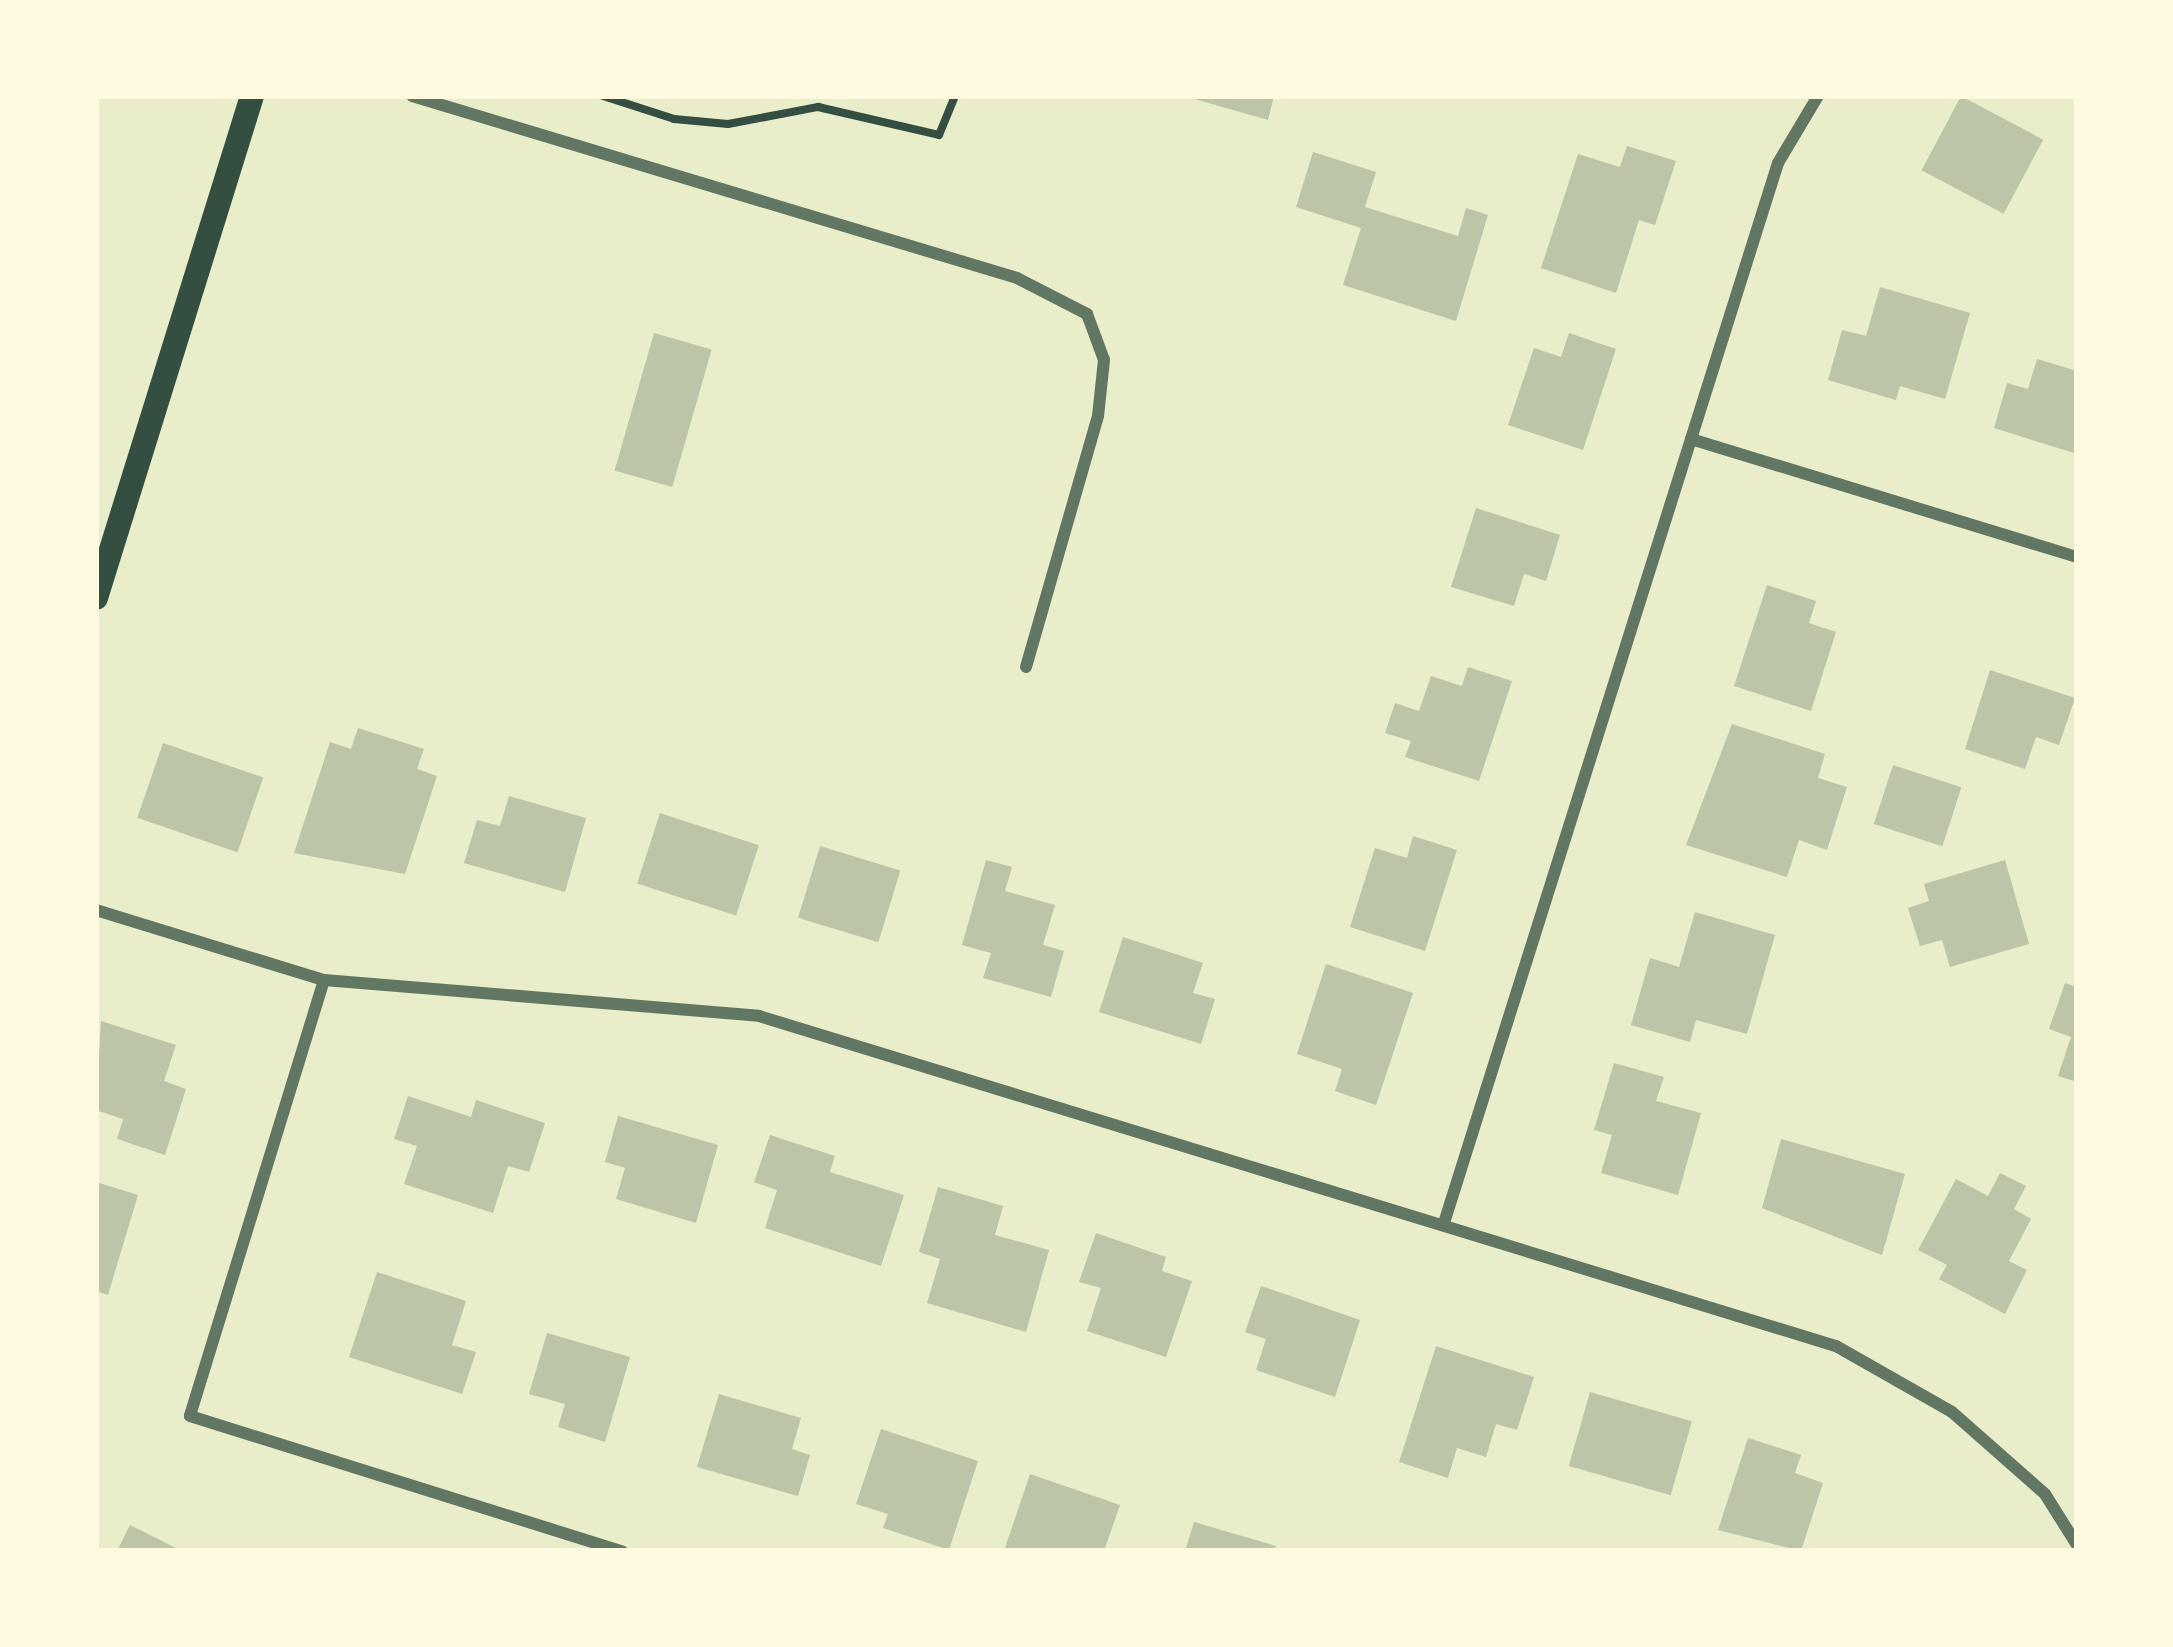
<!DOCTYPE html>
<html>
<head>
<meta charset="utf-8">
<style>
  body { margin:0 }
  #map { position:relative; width:2173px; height:1647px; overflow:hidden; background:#e9edc9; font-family:Bitter,serif }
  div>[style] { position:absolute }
  .building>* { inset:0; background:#bcc5a7; transform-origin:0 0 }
  .path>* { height:8px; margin:-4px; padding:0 4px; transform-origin:4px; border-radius:4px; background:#344e41 }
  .minor>* { height:12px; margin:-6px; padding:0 6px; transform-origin:6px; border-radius:6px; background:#617663 }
  .secondary>* { height:24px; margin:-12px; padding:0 12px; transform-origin:12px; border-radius:12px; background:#344e41 }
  span { translate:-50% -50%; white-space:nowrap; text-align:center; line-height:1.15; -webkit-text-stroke:12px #fefae0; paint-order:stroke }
  .frame { position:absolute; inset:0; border:99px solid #fefae0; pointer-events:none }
</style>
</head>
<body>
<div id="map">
  <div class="building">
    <div style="clip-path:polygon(1184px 96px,1274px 96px,1268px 120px)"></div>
    <div style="left:1961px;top:96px;width:93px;height:84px;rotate:28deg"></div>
    <div style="clip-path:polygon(1627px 146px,1676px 161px,1655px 225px,1639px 220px,1616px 293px,1541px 268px,1578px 154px,1620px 167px)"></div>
    <div style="clip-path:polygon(1313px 152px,1376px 172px,1365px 207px,1458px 236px,1466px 208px,1488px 215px,1456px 321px,1343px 285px,1361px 228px,1296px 207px)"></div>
    <div style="clip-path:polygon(1880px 287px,1970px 313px,1945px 399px,1900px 386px,1896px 400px,1828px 380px,1842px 330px,1866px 336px)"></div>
    <div style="left:654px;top:333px;width:60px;height:143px;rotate:16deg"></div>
    <div style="clip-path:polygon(1569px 333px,1616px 349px,1583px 450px,1508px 425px,1534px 348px,1561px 357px)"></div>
    <div style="clip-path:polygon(2037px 359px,2077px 371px,2077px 454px,1994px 428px,2007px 383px,2028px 389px)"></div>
    <div style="clip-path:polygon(1476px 508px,1560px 535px,1546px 581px,1524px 574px,1514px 606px,1451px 587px)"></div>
    <div style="clip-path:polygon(1767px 585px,1816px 601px,1809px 623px,1836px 632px,1811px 711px,1734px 686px)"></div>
    <div style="clip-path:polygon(1468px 667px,1512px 681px,1479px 781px,1405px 757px,1411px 741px,1385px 733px,1395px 703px,1419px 711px,1431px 676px,1462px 686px)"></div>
    <div style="clip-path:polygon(1990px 670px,2075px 698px,2059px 745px,2036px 737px,2025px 769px,1965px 749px)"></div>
    <div style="clip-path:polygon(1732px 724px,1825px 754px,1818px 778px,1847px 787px,1827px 850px,1799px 840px,1787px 877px,1686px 845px)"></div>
    <div style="clip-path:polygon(358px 728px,424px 749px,417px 769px,437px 776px,405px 874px,294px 853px,330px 742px,351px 749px)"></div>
    <div style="left:163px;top:743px;width:106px;height:79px;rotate:19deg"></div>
    <div style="left:1893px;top:765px;width:72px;height:62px;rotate:18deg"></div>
    <div style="clip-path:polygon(509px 796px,586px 818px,565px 892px,464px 863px,477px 820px,500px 826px)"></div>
    <div style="left:660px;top:813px;width:104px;height:74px;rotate:18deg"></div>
    <div style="clip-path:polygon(1413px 836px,1457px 850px,1425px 951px,1350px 927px,1375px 848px,1407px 858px)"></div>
    <div style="left:820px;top:846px;width:84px;height:75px;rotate:17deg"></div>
    <div style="clip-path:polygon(986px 860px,1012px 867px,1005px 891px,1055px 905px,1043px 945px,1064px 951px,1051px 997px,983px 978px,991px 953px,962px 945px)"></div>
    <div style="clip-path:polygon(2005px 860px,2029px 944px,1950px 967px,1942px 940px,1920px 946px,1908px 908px,1929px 901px,1924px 884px)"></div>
    <div style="clip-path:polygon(1695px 912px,1775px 935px,1747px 1034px,1696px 1020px,1690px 1042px,1631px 1025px,1650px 958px,1679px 967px)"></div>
    <div style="clip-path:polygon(1123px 937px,1203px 963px,1193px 993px,1215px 999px,1201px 1044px,1099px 1012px)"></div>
    <div style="clip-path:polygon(1326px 964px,1413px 993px,1376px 1105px,1335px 1091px,1342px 1069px,1297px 1054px)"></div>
    <div style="clip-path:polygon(2065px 983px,2077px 987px,2077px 1082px,2058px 1076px,2071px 1037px,2049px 1029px)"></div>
    <div style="clip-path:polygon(101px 1021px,176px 1045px,164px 1081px,186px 1089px,165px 1155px,117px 1139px,123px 1119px,96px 1110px)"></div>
    <div style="clip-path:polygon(1614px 1063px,1664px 1077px,1656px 1101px,1701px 1113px,1678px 1195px,1601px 1173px,1612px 1135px,1594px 1130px)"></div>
    <div style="clip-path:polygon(408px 1096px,471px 1117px,476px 1100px,545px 1123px,529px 1172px,508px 1166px,493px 1213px,404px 1184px,417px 1146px,394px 1139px)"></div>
    <div style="clip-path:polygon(618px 1116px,718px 1145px,696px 1223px,616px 1199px,625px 1168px,605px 1162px)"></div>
    <div style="clip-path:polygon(770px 1135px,835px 1156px,830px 1172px,904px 1195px,881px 1266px,765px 1228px,777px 1190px,754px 1182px)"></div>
    <div style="clip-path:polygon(1781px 1139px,1905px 1174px,1882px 1255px,1762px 1208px)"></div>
    <div style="clip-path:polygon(2000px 1173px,2026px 1186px,2014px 1209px,2031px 1219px,2009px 1261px,2027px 1270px,2005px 1314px,1939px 1279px,1947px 1265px,1918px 1250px,1956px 1179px,1988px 1196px)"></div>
    <div style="clip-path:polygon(96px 1182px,138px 1195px,108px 1295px,96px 1291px)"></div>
    <div style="clip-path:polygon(938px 1187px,1003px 1206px,995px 1235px,1049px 1250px,1026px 1332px,927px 1303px,940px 1259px,919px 1252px)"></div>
    <div style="clip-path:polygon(1096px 1233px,1166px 1257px,1162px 1271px,1192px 1281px,1166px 1357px,1087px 1331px,1101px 1288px,1079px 1282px)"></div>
    <div style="clip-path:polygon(377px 1272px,466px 1301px,452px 1345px,476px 1352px,462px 1394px,349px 1357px)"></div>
    <div style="clip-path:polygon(1261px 1286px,1360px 1320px,1335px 1397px,1256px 1370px,1266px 1339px,1245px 1332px)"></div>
    <div style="clip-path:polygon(547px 1333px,630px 1357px,605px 1442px,558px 1427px,565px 1404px,529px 1394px)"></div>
    <div style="clip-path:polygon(1436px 1346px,1534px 1377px,1517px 1430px,1496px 1424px,1486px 1457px,1457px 1448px,1448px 1478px,1399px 1462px)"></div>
    <div style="left:1590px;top:1392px;width:106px;height:77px;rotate:16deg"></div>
    <div style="clip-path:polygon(719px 1394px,801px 1418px,792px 1449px,810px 1455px,798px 1496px,697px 1467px)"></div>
    <div style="clip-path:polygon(881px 1429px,978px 1461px,949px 1550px,883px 1528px,888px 1514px,856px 1504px)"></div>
    <div style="clip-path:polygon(1748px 1438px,1801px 1455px,1795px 1473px,1823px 1483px,1801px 1551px,1718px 1530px)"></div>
    <div style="clip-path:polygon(1030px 1474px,1120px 1505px,1104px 1551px,1004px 1551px)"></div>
    <div style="clip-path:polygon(1194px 1522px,1276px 1546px,1274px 1551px,1185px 1551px)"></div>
    <div style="clip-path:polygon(130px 1525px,182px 1551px,117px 1551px)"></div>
  </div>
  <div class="path">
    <div style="left:603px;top:96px;width:75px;rotate:17.9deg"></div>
    <div style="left:674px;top:119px;width:54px;rotate:5.3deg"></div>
    <div style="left:728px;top:124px;width:92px;rotate:-10.7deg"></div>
    <div style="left:818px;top:107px;width:124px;rotate:13deg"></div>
    <div style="left:939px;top:135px;width:42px;rotate:-67.7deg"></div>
  </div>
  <div class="minor">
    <div style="left:412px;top:96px;width:632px;rotate:16.74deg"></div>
    <div style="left:1017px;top:278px;width:79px;rotate:27.2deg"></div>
    <div style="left:1087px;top:314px;width:49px;rotate:69.7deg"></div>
    <div style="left:1104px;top:360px;width:56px;rotate:96.1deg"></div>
    <div style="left:1098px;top:416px;width:261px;rotate:106deg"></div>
    <div style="left:1691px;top:439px;width:404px;rotate:17deg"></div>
    <div style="left:96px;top:910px;width:239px;rotate:17.1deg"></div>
    <div style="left:324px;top:980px;width:436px;rotate:4.7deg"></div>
    <div style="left:759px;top:1016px;width:1126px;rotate:17.04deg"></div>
    <div style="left:1836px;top:1346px;width:133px;rotate:29.6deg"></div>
    <div style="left:1952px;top:1412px;width:124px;rotate:41.4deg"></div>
    <div style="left:2045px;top:1494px;width:60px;rotate:57.9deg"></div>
    <div style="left:324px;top:980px;width:456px;rotate:107.1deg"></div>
    <div style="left:190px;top:1416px;width:453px;rotate:17.4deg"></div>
    <div style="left:1444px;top:1223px;width:1111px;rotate:-72.51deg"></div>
    <div style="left:1778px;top:163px;width:78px;rotate:-59.2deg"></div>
  </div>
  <div class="secondary">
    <div style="left:96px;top:598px;width:526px;rotate:-72.74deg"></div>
  </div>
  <div class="frame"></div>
</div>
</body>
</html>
